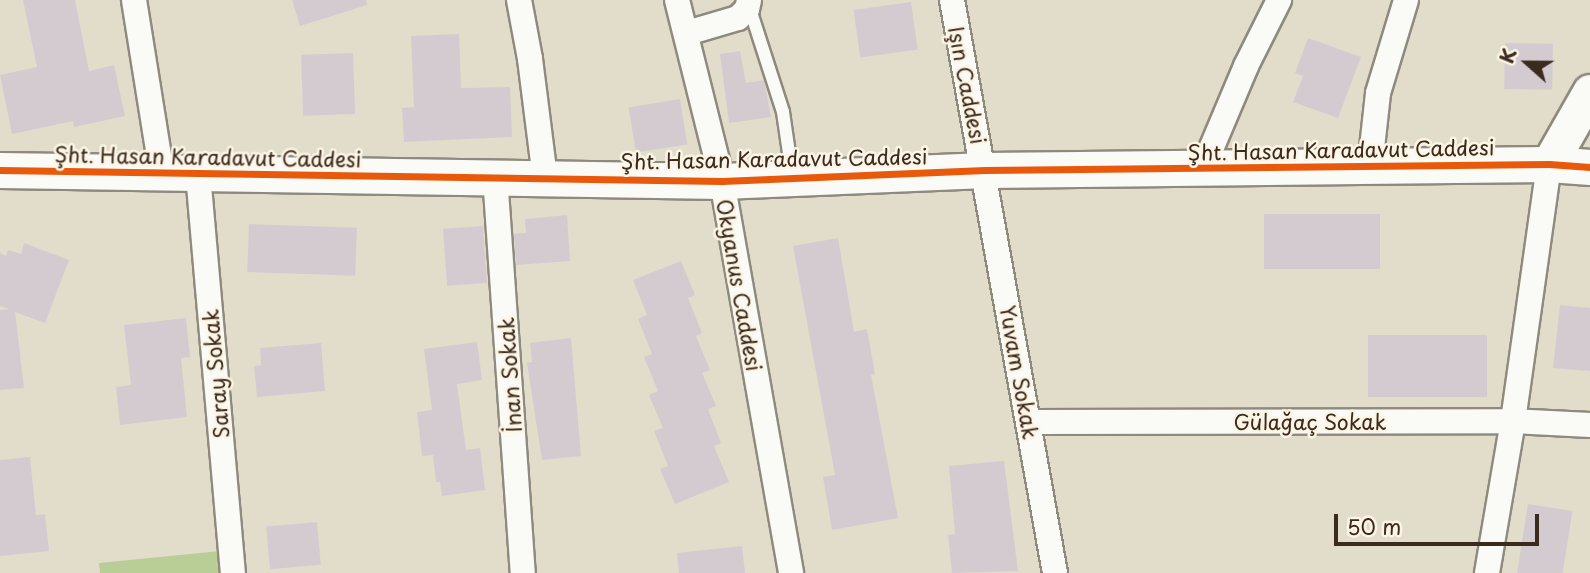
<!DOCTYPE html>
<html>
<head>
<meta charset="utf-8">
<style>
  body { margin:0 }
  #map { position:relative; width:1590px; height:573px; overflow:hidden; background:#e1ddca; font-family:"Playpen Sans",sans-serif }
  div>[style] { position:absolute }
  .green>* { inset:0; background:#b9cd96 }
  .building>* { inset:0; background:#d4cbd1; transform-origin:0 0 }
  .roads { filter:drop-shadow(2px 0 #8e8a7e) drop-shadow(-2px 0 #8e8a7e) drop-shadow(0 2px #8e8a7e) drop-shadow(0 -2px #8e8a7e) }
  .lane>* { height:12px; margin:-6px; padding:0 6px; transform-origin:6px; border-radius:6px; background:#fafaf7 }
  .street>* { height:24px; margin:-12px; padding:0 12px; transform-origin:12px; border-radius:12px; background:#fafaf7 }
  .secondary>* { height:35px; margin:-17.5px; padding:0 17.5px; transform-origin:17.5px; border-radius:17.5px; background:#fafaf7 }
  .cycleway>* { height:7px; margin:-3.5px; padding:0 3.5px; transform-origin:3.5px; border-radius:3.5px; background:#e8590c }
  span { translate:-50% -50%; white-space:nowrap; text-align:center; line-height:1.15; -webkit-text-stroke:5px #fcf5e5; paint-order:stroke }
  .street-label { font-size:21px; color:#3b2a1e }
  .north { position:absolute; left:1492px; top:28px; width:70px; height:70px; -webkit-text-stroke:5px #fcf5e5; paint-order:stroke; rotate:291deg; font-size:19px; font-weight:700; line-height:28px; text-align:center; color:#3b2a1e }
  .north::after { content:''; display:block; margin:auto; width:24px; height:32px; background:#3b2a1e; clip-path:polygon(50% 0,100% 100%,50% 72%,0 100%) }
  .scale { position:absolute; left:1334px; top:514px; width:205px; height:32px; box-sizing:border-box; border:4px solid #3b2a1e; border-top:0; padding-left:9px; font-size:21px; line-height:24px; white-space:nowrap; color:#3b2a1e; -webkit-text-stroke:5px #fcf5e5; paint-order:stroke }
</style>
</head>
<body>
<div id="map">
  <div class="green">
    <div style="clip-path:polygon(231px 550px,233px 573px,100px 573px,99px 563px)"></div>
  </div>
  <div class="building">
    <div style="clip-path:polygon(23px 0,75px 0,89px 71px,114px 65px,125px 116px,74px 127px,73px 121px,12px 134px,0 75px,37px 67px)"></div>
    <div style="clip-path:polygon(292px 0,366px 0,367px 5px,300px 26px)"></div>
    <div style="left:911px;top:2px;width:48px;height:58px;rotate:82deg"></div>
    <div style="clip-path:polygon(459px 34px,461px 88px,510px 87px,512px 137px,404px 142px,402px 108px,414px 107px,411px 36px)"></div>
    <div style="clip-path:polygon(1308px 38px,1361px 57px,1338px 118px,1293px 102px,1303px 76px,1295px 73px)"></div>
    <div style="left:1505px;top:43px;width:48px;height:46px;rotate:1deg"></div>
    <div style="clip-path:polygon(740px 51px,746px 83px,764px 80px,771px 117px,729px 123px,720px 54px)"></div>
    <div style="left:353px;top:53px;width:61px;height:52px;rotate:88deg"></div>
    <div style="left:680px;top:99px;width:46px;height:52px;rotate:81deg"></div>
    <div style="left:1264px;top:214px;width:116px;height:55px"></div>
    <div style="clip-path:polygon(567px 215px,570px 261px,516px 265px,514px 234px,526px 233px,525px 219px)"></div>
    <div style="left:249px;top:224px;width:108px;height:48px;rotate:2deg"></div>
    <div style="left:483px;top:226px;width:57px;height:40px;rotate:86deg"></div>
    <div style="clip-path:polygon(838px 238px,854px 332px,867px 329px,875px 374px,871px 375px,898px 518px,832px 530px,823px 477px,835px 475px,793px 246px)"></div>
    <div style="clip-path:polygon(24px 243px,69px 260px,45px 323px,15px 312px,24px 388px,0 390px,0 310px,9px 309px,0 306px,0 253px,6px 256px,8px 250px,21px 254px)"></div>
    <div style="clip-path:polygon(681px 261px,695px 295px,688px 298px,702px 333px,696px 336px,710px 370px,702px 373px,716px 406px,708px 409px,721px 443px,714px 446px,729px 482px,675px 504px,660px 469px,668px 466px,654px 431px,663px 428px,649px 395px,658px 391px,644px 357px,652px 354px,638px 319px,647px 315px,633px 280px)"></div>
    <div style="clip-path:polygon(1560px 305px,1590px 308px,1590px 371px,1553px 368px)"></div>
    <div style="clip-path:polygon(186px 318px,190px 357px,181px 358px,187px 417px,120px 425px,116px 387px,131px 385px,124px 325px)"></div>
    <div style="left:1368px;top:335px;width:119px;height:62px"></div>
    <div style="clip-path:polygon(571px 338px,581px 456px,542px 460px,527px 363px,532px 362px,530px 343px)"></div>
    <div style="clip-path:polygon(477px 342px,482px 380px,457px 384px,466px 450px,480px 448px,485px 490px,442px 496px,440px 482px,436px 482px,433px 455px,422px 456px,417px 412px,432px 410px,424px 349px)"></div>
    <div style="clip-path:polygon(321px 343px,325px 391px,257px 397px,254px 366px,261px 365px,260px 348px)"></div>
    <div style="clip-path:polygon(30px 457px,36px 515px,45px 514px,49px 551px,0 556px,0 460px)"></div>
    <div style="clip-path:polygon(1004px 461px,1018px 571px,952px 573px,948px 535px,955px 534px,949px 466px)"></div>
    <div style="left:1528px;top:504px;width:45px;height:70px;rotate:9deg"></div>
    <div style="left:317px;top:522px;width:43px;height:51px;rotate:85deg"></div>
    <div style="clip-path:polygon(742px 546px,745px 573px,679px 573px,677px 553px)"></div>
  </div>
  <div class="roads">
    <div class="lane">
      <div style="left:749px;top:6px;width:111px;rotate:72.2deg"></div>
      <div style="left:783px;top:112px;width:63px;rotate:81.7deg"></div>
    </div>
    <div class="street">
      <div style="left:134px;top:0;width:176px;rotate:80.9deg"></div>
      <div style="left:519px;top:0;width:60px;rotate:79.4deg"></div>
      <div style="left:530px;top:59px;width:120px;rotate:82.8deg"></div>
      <div style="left:677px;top:0;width:187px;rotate:76deg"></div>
      <div style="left:722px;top:181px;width:398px;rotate:80deg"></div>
      <div style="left:952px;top:0;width:582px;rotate:79.81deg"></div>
      <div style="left:687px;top:33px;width:53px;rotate:-16.4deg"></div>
      <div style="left:738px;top:18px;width:13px;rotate:-45deg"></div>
      <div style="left:747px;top:9px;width:9px;rotate:-77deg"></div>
      <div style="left:1370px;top:166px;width:73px;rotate:-83.7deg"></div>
      <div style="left:1378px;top:93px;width:97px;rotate:-73.2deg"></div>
      <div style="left:1203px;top:168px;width:111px;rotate:-67.1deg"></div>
      <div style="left:1246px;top:66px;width:74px;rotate:-63.4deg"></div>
      <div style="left:198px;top:174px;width:401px;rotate:85deg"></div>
      <div style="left:495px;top:176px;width:398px;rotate:86deg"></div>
      <div style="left:1029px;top:422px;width:484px;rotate:-0.1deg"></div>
      <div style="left:1513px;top:421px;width:77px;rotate:3deg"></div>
      <div style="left:1487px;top:573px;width:154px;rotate:-80.3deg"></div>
      <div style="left:1513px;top:421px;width:260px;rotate:-82deg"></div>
    </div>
    <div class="secondary">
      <div style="left:1549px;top:164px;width:83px;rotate:-60.3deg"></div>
      <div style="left:0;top:170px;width:722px;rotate:0.87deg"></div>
      <div style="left:722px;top:181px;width:263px;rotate:-2.4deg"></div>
      <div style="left:985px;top:170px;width:564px;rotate:-0.61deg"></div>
      <div style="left:1549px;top:164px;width:41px;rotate:4.2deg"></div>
    </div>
  </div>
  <div class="cycleway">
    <div style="left:0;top:170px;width:722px;rotate:0.87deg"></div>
    <div style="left:722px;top:181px;width:263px;rotate:-2.4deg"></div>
    <div style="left:985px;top:170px;width:564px;rotate:-0.61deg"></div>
    <div style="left:1549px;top:164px;width:41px;rotate:4.2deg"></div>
  </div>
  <div class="street-label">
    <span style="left:968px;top:85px;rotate:79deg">Işın Caddesi</span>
    <span style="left:1341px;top:149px;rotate:-1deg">Şht. Hasan Karadavut Caddesi</span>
    <span style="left:208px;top:156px;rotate:1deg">Şht. Hasan Karadavut Caddesi</span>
    <span style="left:774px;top:158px;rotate:-1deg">Şht. Hasan Karadavut Caddesi</span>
    <span style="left:740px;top:285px;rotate:80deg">Okyanus Caddesi</span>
    <span style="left:1020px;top:372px;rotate:80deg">Yuvam Sokak</span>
    <span style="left:215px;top:374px;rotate:-95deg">Saray Sokak</span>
    <span style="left:509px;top:375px;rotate:-94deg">İnan Sokak</span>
    <span style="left:1310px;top:421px">Gülağaç Sokak</span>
  </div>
  <div class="north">K</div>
  <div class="scale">50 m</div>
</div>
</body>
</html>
